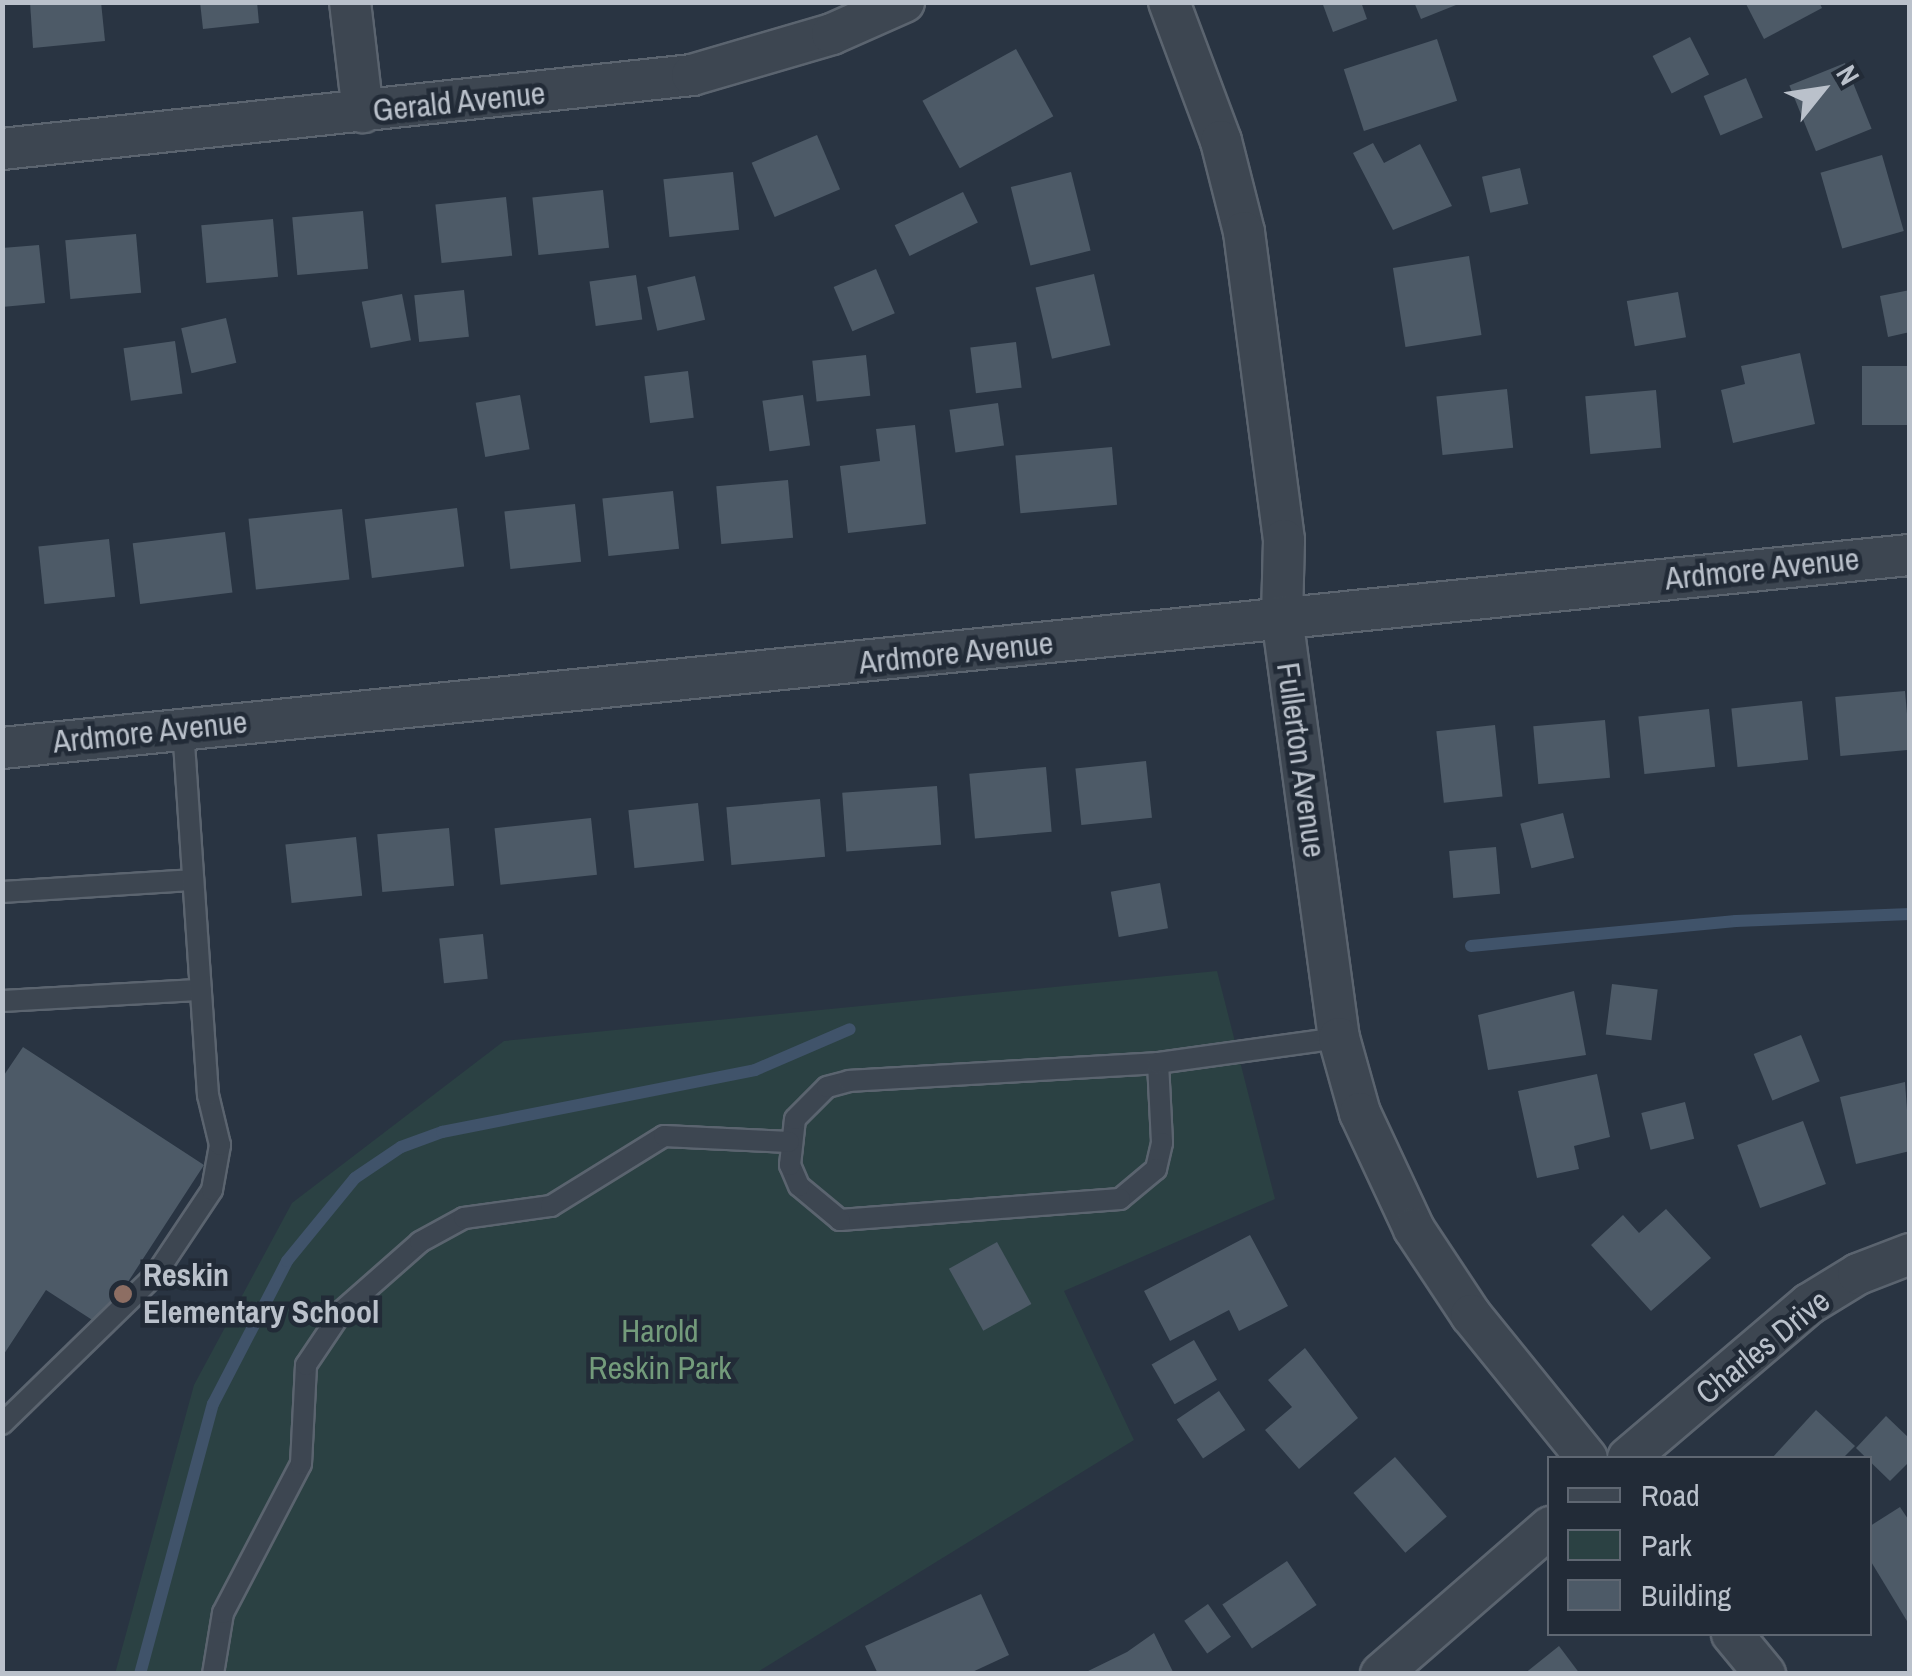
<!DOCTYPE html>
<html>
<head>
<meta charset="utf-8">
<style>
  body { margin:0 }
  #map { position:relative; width:1912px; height:1676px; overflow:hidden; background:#293442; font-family:"Archivo Narrow",sans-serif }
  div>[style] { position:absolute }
  .green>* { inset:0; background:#2b4143 }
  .stream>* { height:12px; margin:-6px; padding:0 6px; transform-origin:6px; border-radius:6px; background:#40536a }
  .building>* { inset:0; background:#4d5a67; transform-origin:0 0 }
  .roads { filter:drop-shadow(2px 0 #5b646f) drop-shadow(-2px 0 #5b646f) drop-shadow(0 2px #5b646f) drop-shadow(0 -2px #5b646f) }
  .service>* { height:20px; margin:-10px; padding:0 10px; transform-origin:10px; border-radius:10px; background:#3d4651 }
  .minor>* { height:40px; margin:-20px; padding:0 20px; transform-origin:20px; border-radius:20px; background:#3d4651 }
  .dots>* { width:28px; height:28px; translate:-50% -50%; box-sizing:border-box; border:5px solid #222b37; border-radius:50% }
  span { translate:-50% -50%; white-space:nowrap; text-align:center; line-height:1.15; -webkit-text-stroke:9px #222b37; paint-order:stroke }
  .street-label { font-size:32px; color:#bac1cb }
  .poi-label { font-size:32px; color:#bac1cb; font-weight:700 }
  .left { translate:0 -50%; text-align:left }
  .park-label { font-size:32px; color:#739b7b }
  .frame { position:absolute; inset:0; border:5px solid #bac1cb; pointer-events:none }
  .legend { position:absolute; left:1547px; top:1456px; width:325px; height:180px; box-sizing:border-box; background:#222b37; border:2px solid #5f6772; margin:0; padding:12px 18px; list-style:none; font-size:30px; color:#bac1cb }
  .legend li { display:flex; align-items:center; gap:20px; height:50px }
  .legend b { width:50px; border:2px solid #5f6772 }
  .north { position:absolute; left:1772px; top:40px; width:100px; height:100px; -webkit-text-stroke:8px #222b37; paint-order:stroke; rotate:60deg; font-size:28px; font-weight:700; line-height:40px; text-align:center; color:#bac1cb }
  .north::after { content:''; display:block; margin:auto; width:35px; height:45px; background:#bac1cb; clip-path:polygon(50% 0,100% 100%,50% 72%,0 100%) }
</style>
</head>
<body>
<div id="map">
  <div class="green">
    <div style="clip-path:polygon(1217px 971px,1275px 1199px,1064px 1291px,1134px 1440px,756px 1673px,115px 1674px,194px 1385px,292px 1203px,504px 1041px)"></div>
  </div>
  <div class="stream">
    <div style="left:1471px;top:946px;width:266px;rotate:-5.4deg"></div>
    <div style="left:1736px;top:921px;width:174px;rotate:-2.3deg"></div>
    <div style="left:140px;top:1674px;width:280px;rotate:-74.9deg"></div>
    <div style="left:213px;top:1404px;width:161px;rotate:-62.6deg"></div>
    <div style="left:287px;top:1261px;width:107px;rotate:-50.7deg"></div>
    <div style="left:355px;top:1178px;width:55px;rotate:-34deg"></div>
    <div style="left:401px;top:1147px;width:44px;rotate:-20.1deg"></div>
    <div style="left:442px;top:1132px;width:319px;rotate:-11.2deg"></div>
    <div style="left:755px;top:1070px;width:103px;rotate:-23.3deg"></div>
  </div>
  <div class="building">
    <div style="clip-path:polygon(30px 2px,101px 2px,105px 41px,33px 48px)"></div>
    <div style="clip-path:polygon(200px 2px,257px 2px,259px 23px,203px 29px)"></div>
    <div style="clip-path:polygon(1322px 2px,1361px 2px,1367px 19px,1333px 32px)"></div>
    <div style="clip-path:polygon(1414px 2px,1461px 2px,1461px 3px,1421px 19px)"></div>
    <div style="clip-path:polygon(1745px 2px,1819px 2px,1822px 8px,1764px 39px)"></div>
    <div style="left:1690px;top:37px;width:42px;height:42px;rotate:63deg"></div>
    <div style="left:1437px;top:39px;width:65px;height:98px;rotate:72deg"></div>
    <div style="left:1016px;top:49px;width:77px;height:107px;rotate:61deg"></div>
    <div style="left:1845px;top:63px;width:71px;height:60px;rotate:68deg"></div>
    <div style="left:1746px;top:78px;width:43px;height:46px;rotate:67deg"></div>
    <div style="left:817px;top:135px;width:59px;height:71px;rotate:67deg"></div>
    <div style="clip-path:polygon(1373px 143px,1384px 163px,1420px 144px,1452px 206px,1393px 230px,1353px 153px)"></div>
    <div style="left:1882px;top:155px;width:79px;height:64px;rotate:74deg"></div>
    <div style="left:1520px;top:168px;width:37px;height:39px;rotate:77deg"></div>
    <div style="left:733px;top:172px;width:58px;height:70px;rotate:84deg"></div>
    <div style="left:1071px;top:172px;width:81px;height:62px;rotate:76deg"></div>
    <div style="left:603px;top:190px;width:58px;height:71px;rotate:84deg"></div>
    <div style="left:963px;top:192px;width:34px;height:76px;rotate:64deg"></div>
    <div style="left:506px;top:197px;width:59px;height:71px;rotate:84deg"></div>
    <div style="left:363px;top:211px;width:58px;height:71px;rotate:85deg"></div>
    <div style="left:273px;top:219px;width:58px;height:72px;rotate:85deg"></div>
    <div style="left:136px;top:234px;width:59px;height:71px;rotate:85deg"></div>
    <div style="clip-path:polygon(39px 245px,45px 303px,2px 307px,2px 248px)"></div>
    <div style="left:1469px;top:256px;width:80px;height:77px;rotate:81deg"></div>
    <div style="left:876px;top:269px;width:48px;height:46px;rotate:67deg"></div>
    <div style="left:1094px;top:274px;width:73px;height:60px;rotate:77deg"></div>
    <div style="left:636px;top:275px;width:45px;height:47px;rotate:82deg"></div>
    <div style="left:695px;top:276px;width:45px;height:49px;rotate:77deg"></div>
    <div style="left:464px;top:290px;width:47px;height:50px;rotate:84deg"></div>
    <div style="clip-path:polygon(1910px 290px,1910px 332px,1888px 337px,1880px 296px)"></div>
    <div style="left:1678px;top:292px;width:46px;height:52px;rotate:80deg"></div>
    <div style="left:402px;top:294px;width:47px;height:41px;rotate:79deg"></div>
    <div style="left:226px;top:318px;width:46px;height:46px;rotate:77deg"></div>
    <div style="left:175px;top:341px;width:53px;height:52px;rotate:82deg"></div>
    <div style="left:1016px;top:342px;width:46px;height:46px;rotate:83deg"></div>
    <div style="clip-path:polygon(1800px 353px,1815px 424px,1733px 443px,1721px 390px,1745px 384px,1741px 366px)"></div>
    <div style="left:866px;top:355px;width:41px;height:54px;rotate:84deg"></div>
    <div style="left:1910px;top:366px;width:59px;height:48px;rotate:90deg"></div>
    <div style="left:688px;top:371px;width:47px;height:44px;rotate:83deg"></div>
    <div style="left:1507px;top:389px;width:59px;height:71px;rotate:84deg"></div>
    <div style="left:1656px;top:390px;width:58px;height:71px;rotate:85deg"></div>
    <div style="left:520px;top:395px;width:55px;height:45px;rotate:80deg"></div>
    <div style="left:803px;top:395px;width:51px;height:41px;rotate:82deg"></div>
    <div style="left:998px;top:403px;width:43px;height:49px;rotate:82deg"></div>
    <div style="clip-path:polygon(915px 425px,926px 524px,848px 533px,840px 466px,880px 461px,876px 429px)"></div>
    <div style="left:1112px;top:447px;width:58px;height:97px;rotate:85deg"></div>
    <div style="left:788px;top:480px;width:58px;height:72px;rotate:85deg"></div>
    <div style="left:673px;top:491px;width:58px;height:71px;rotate:84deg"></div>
    <div style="left:575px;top:504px;width:58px;height:71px;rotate:84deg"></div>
    <div style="left:457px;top:508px;width:59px;height:93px;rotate:83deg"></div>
    <div style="left:342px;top:509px;width:71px;height:94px;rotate:84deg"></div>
    <div style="left:225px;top:532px;width:61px;height:93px;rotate:83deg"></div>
    <div style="left:109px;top:539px;width:58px;height:71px;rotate:84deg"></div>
    <div style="left:1905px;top:691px;width:59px;height:70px;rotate:85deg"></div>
    <div style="left:1802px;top:701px;width:59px;height:71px;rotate:84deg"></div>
    <div style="left:1709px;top:709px;width:58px;height:71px;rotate:84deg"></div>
    <div style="left:1605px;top:720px;width:58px;height:72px;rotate:85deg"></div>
    <div style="left:1495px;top:725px;width:72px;height:59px;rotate:84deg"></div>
    <div style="left:1146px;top:761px;width:57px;height:71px;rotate:84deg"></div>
    <div style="left:1046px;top:767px;width:65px;height:77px;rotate:85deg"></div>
    <div style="left:937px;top:786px;width:59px;height:95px;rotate:86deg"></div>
    <div style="left:820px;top:799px;width:58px;height:94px;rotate:85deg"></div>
    <div style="left:698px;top:803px;width:58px;height:70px;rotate:84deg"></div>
    <div style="left:1563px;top:813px;width:46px;height:44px;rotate:76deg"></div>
    <div style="left:591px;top:818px;width:57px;height:97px;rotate:84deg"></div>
    <div style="left:449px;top:828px;width:58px;height:72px;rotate:85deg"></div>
    <div style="left:356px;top:837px;width:59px;height:71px;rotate:84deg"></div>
    <div style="left:1496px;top:847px;width:47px;height:47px;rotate:85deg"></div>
    <div style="left:1160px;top:883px;width:46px;height:50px;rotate:80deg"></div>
    <div style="left:483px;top:934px;width:45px;height:44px;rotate:84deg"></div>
    <div style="left:1612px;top:984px;width:46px;height:51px;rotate:7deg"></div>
    <div style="clip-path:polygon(1574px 991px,1586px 1055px,1488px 1070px,1478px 1015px)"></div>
    <div style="left:1801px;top:1035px;width:50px;height:51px;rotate:68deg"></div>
    <div style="clip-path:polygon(23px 1047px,204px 1165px,100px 1325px,46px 1290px,2px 1357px,2px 1078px)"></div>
    <div style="clip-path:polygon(1597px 1074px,1610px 1137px,1574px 1146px,1579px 1169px,1537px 1178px,1518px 1091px)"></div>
    <div style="clip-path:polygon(1905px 1082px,1910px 1151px,1856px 1164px,1840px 1097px)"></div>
    <div style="left:1685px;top:1102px;width:38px;height:45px;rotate:76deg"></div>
    <div style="left:1803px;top:1121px;width:67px;height:70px;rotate:70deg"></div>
    <div style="clip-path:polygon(1666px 1209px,1711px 1258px,1651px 1311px,1591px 1245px,1623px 1215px,1639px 1233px)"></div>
    <div style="clip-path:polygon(1250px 1235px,1288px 1306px,1239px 1331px,1229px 1310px,1170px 1341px,1144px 1291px)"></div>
    <div style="left:997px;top:1242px;width:71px;height:55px;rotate:61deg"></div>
    <div style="left:1194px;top:1340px;width:46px;height:49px;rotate:60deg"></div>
    <div style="clip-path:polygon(1305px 1348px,1358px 1418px,1299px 1469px,1265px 1430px,1292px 1407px,1268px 1380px)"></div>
    <div style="left:1219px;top:1391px;width:47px;height:51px;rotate:56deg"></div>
    <div style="clip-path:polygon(1816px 1410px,1855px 1446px,1843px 1458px,1772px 1458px)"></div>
    <div style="clip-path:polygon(1886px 1416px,1910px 1439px,1910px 1461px,1890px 1481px,1856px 1448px)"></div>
    <div style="left:1395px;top:1457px;width:79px;height:55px;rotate:49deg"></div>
    <div style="clip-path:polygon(1900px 1507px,1910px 1522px,1910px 1626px,1870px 1560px,1870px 1526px)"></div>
    <div style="left:1287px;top:1561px;width:53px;height:78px;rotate:56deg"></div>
    <div style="clip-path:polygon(981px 1594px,1009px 1655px,968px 1674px,878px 1674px,865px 1646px)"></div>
    <div style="left:1208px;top:1604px;width:40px;height:29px;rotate:55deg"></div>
    <div style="clip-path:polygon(1154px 1633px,1174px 1674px,1082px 1674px,1127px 1652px)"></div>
    <div style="clip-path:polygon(1559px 1646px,1580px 1674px,1524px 1674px)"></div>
  </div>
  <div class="roads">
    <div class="service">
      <div style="left:2px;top:892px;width:191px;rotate:-3.6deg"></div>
      <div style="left:2px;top:1001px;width:199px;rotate:-3.2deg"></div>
      <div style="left:1158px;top:1063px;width:80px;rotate:87.1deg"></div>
      <div style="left:1162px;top:1143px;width:27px;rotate:103deg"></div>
      <div style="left:1156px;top:1169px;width:47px;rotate:140.2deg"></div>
      <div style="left:1120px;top:1199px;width:281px;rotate:175.7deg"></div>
      <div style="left:840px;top:1220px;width:53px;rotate:-140.3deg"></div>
      <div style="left:799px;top:1186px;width:23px;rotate:-113deg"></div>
      <div style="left:790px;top:1165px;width:46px;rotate:-83.8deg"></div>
      <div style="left:795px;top:1119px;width:45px;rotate:-45deg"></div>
      <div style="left:827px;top:1087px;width:23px;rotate:-15deg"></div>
      <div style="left:849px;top:1081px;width:310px;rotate:-3.3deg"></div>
      <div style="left:1158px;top:1063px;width:183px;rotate:-7.9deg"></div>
      <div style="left:2px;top:1424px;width:215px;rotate:-44.2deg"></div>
      <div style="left:156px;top:1274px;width:101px;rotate:-56.3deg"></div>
      <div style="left:212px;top:1190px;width:46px;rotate:-79.9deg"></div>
      <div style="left:220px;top:1145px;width:51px;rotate:-103.5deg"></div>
      <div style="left:208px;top:1095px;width:369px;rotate:-93.9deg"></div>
      <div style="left:213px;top:1674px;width:62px;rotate:-80.7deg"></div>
      <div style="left:223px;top:1613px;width:168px;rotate:-62.4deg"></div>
      <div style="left:301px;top:1464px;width:99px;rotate:-87.1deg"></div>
      <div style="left:306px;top:1365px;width:66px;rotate:-56.1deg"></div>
      <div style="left:343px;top:1310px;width:103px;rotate:-41.4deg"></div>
      <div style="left:420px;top:1242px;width:50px;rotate:-28.6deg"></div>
      <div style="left:464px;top:1218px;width:88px;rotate:-7.9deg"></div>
      <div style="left:551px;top:1206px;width:133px;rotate:-31.8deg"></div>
      <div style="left:664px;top:1136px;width:125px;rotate:2.7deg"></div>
    </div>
    <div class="minor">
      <div style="left:350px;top:2px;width:111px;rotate:83.3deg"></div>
      <div style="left:1169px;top:2px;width:148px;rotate:69.5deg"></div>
      <div style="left:1221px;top:141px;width:94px;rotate:75.8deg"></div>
      <div style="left:1244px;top:232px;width:311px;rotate:82.6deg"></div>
      <div style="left:1284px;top:540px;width:77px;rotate:91.5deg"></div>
      <div style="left:1282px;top:617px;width:425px;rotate:82.3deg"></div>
      <div style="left:1339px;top:1038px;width:78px;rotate:74.4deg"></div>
      <div style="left:1360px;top:1113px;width:128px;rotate:65deg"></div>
      <div style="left:1414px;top:1229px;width:103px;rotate:56.5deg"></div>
      <div style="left:1471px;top:1315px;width:184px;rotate:51deg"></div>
      <div style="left:2px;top:149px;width:694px;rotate:-6.12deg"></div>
      <div style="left:692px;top:75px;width:146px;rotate:-16.3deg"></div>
      <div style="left:832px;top:34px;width:79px;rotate:-24deg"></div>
      <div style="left:2px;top:748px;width:1918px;rotate:-5.78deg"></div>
      <div style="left:1628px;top:1458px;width:238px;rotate:-40.4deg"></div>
      <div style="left:1809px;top:1304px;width:57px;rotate:-31.5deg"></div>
      <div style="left:1858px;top:1274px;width:56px;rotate:-21deg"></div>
      <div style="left:1732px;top:1634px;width:52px;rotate:50.5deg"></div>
      <div style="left:1381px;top:1674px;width:224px;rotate:-41deg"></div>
    </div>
  </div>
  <div class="dots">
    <div style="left:123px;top:1294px;background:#8d6e63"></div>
  </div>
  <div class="street-label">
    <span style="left:459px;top:102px;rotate:-6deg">Gerald Avenue</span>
    <span style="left:1762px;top:569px;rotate:-6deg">Ardmore Avenue</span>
    <span style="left:956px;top:653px;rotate:-6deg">Ardmore Avenue</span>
    <span style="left:150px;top:732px;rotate:-6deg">Ardmore Avenue</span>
    <span style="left:1301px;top:760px;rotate:82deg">Fullerton Avenue</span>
    <span style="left:1763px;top:1347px;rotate:-39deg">Charles Drive</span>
  </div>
  <div class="poi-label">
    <span class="left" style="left:143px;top:1294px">Reskin<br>Elementary School</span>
  </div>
  <div class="park-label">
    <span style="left:660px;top:1350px">Harold<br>Reskin Park</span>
  </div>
  <div class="frame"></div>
  <ul class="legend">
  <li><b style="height:12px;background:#3d4651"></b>Road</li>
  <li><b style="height:28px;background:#2b4143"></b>Park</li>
  <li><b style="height:28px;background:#4d5a67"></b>Building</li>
  </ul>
  <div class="north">N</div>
</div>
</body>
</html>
